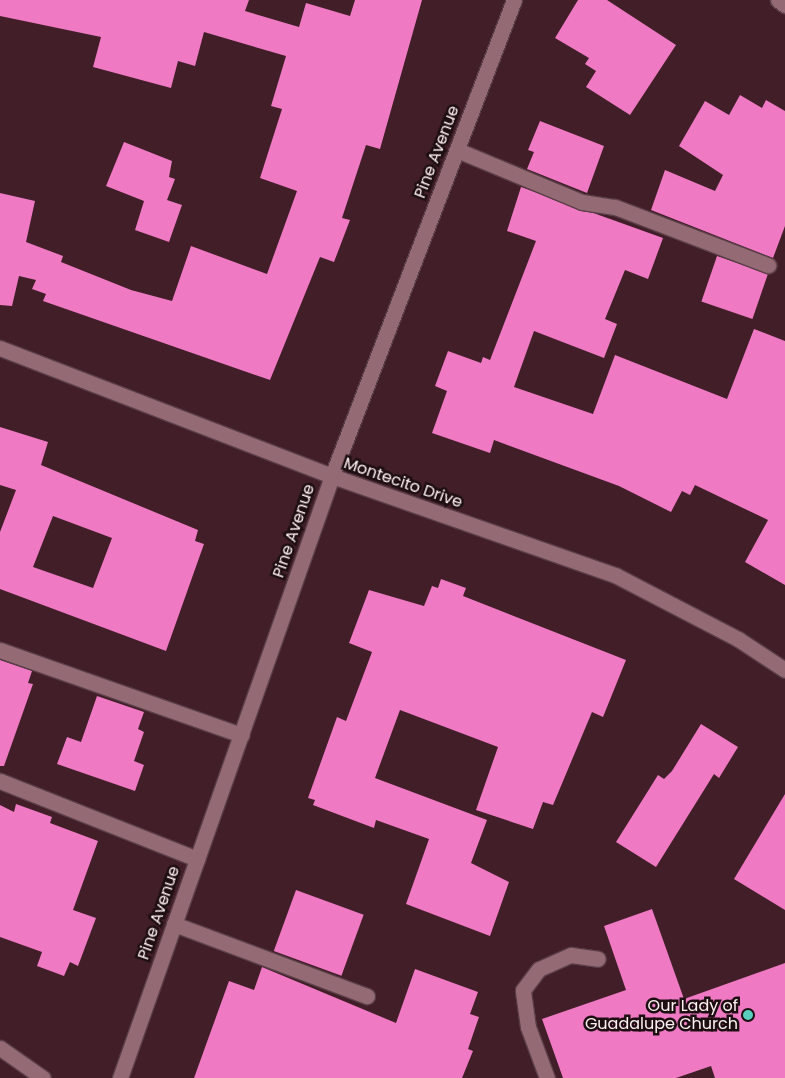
<!DOCTYPE html>
<html>
<head>
<meta charset="utf-8">
<style>
  body { margin:0 }
  #map { position:relative; width:785px; height:1078px; overflow:hidden; background:#411e28; font-family:Poppins,sans-serif }
  div>[style] { position:absolute }
  .building>* { inset:0; background:#ef7ac3; transform-origin:0 0 }
  .roads { filter:drop-shadow(1px 0 #5a3e47) drop-shadow(-1px 0 #5a3e47) drop-shadow(0 1px #5a3e47) drop-shadow(0 -1px #5a3e47) }
  .minor>* { height:15px; margin:-7.5px; padding:0 7.5px; transform-origin:7.5px; border-radius:7.5px; background:#946a74 }
  .dots>* { width:14px; height:14px; translate:-50% -50%; box-sizing:border-box; border:2px solid #1d0e12; border-radius:50% }
  span { translate:-50% -50%; white-space:nowrap; text-align:center; line-height:1.15; -webkit-text-stroke:5px #1d0e12; paint-order:stroke }
  .street-label { font-size:16px; color:#fff0f3 }
  .poi-label { font-size:16px; color:#fff0f3 }
  .right { translate:-100% -50%; text-align:right }
</style>
</head>
<body>
<div id="map">
  <div class="building">
    <div style="clip-path:polygon(0 0,249px 0,245px 11px,299px 27px,306px 3px,350px 16px,355px 0,422px 0,380px 149px,366px 145px,342px 218px,350px 220px,334px 262px,320px 257px,270px 380px,43px 301px,46px 294px,32px 289px,36px 280px,19px 276px,12px 306px,0 305px,0 193px,35px 201px,26px 242px,63px 256px,61px 262px,131px 290px,172px 301px,191px 246px,267px 274px,297px 191px,260px 178px,282px 109px,271px 106px,286px 56px,204px 32px,195px 66px,178px 61px,171px 88px,93px 67px,101px 37px,0 16px)"></div>
    <div style="clip-path:polygon(578px 0,607px 0,676px 45px,630px 115px,586px 87px,596px 71px,585px 64px,589px 58px,555px 38px)"></div>
    <div style="clip-path:polygon(740px 95px,762px 108px,766px 100px,785px 111px,785px 226px,773px 258px,651px 210px,665px 170px,715px 191px,723px 175px,679px 146px,705px 101px,729px 115px)"></div>
    <div style="clip-path:polygon(540px 121px,604px 146px,587px 193px,527px 169px,534px 152px,528px 150px)"></div>
    <div style="clip-path:polygon(124px 142px,172px 161px,169px 177px,175px 179px,167px 200px,182px 205px,169px 242px,135px 230px,144px 201px,106px 186px)"></div>
    <div style="clip-path:polygon(521px 187px,663px 238px,648px 279px,625px 270px,605px 319px,617px 324px,604px 358px,534px 331px,514px 387px,593px 414px,615px 355px,727px 399px,754px 329px,785px 341px,785px 585px,745px 562px,768px 520px,695px 485px,690px 495px,682px 491px,671px 512px,619px 486px,494px 440px,490px 453px,432px 433px,447px 391px,435px 386px,448px 351px,481px 363px,483px 357px,490px 360px,536px 241px,507px 231px)"></div>
    <div style="left:717px;top:256px;width:54px;height:48px;rotate:19deg"></div>
    <div style="clip-path:polygon(evenodd,0 427px,48px 442px,41px 465px,198px 530px,195px 541px,204px 544px,166px 651px,0 589px,0 532px,16px 490px,0 485px,0 427px,53px 516px,112px 538px,93px 588px,33px 567px,53px 516px)"></div>
    <div style="clip-path:polygon(441px 579px,466px 588px,463px 596px,626px 660px,603px 717px,592px 712px,553px 805px,543px 802px,533px 829px,476px 810px,498px 747px,400px 710px,375px 778px,487px 820px,471px 863px,509px 882px,490px 936px,406px 904px,429px 839px,376px 820px,374px 828px,313px 805px,315px 800px,308px 798px,337px 717px,346px 721px,372px 652px,349px 643px,369px 590px,424px 606px,432px 586px,438px 588px)"></div>
    <div style="clip-path:polygon(0 660px,32px 671px,28px 683px,33px 684px,4px 766px,0 766px)"></div>
    <div style="clip-path:polygon(97px 696px,144px 712px,138px 729px,144px 732px,134px 761px,144px 765px,135px 791px,57px 764px,67px 737px,81px 742px)"></div>
    <div style="clip-path:polygon(701px 724px,738px 747px,719px 778px,714px 774px,656px 867px,616px 842px,658px 775px,664px 779px,672px 771px)"></div>
    <div style="clip-path:polygon(785px 794px,785px 910px,734px 879px)"></div>
    <div style="clip-path:polygon(16px 804px,52px 817px,50px 823px,98px 841px,73px 910px,96px 918px,78px 966px,70px 962px,64px 976px,37px 966px,42px 952px,0 937px,0 805px,14px 812px)"></div>
    <div style="left:296px;top:890px;width:72px;height:65px;rotate:20deg"></div>
    <div style="clip-path:polygon(652px 909px,684px 999px,785px 963px,785px 1078px,715px 1078px,711px 1066px,676px 1078px,563px 1078px,542px 1019px,626px 990px,604px 926px)"></div>
    <div style="clip-path:polygon(262px 967px,396px 1023px,415px 969px,478px 992px,470px 1014px,479px 1017px,468px 1049px,473px 1051px,462px 1078px,194px 1078px,229px 981px,254px 990px)"></div>
  </div>
  <div class="roads">
    <div class="minor">
      <div style="left:778px;top:0;width:9px;rotate:36deg"></div>
      <div style="left:457px;top:150px;width:135px;rotate:22.6deg"></div>
      <div style="left:582px;top:202px;width:33px;rotate:9deg"></div>
      <div style="left:615px;top:207px;width:164px;rotate:20.8deg"></div>
      <div style="left:0;top:348px;width:356px;rotate:21.1deg"></div>
      <div style="left:332px;top:476px;width:300px;rotate:19.3deg"></div>
      <div style="left:615px;top:575px;width:139px;rotate:27.5deg"></div>
      <div style="left:738px;top:639px;width:56px;rotate:33.4deg"></div>
      <div style="left:0;top:650px;width:256px;rotate:19.4deg"></div>
      <div style="left:0;top:781px;width:212px;rotate:21.6deg"></div>
      <div style="left:174px;top:924px;width:206px;rotate:20.5deg"></div>
      <div style="left:0;top:1048px;width:52px;rotate:34.9deg"></div>
      <div style="left:120px;top:1078px;width:638px;rotate:-70.6deg"></div>
      <div style="left:332px;top:476px;width:510px;rotate:-69.08deg"></div>
      <div style="left:547px;top:1078px;width:54px;rotate:-110.4deg"></div>
      <div style="left:528px;top:1027px;width:37px;rotate:-98deg"></div>
      <div style="left:523px;top:990px;width:26px;rotate:-53deg"></div>
      <div style="left:539px;top:969px;width:35px;rotate:-24deg"></div>
      <div style="left:571px;top:955px;width:27px;rotate:8deg"></div>
    </div>
  </div>
  <div class="dots">
    <div style="left:748px;top:1015px;background:#59cebf"></div>
  </div>
  <div class="street-label">
    <span style="left:437px;top:152px;rotate:-69deg">Pine Avenue</span>
    <span style="left:403px;top:483px;rotate:19deg">Montecito Drive</span>
    <span style="left:294px;top:531px;rotate:-71deg">Pine Avenue</span>
    <span style="left:159px;top:913px;rotate:-71deg">Pine Avenue</span>
  </div>
  <div class="poi-label">
    <span class="right" style="left:738px;top:1015px">Our Lady of<br>Guadalupe Church</span>
  </div>
</div>
</body>
</html>
